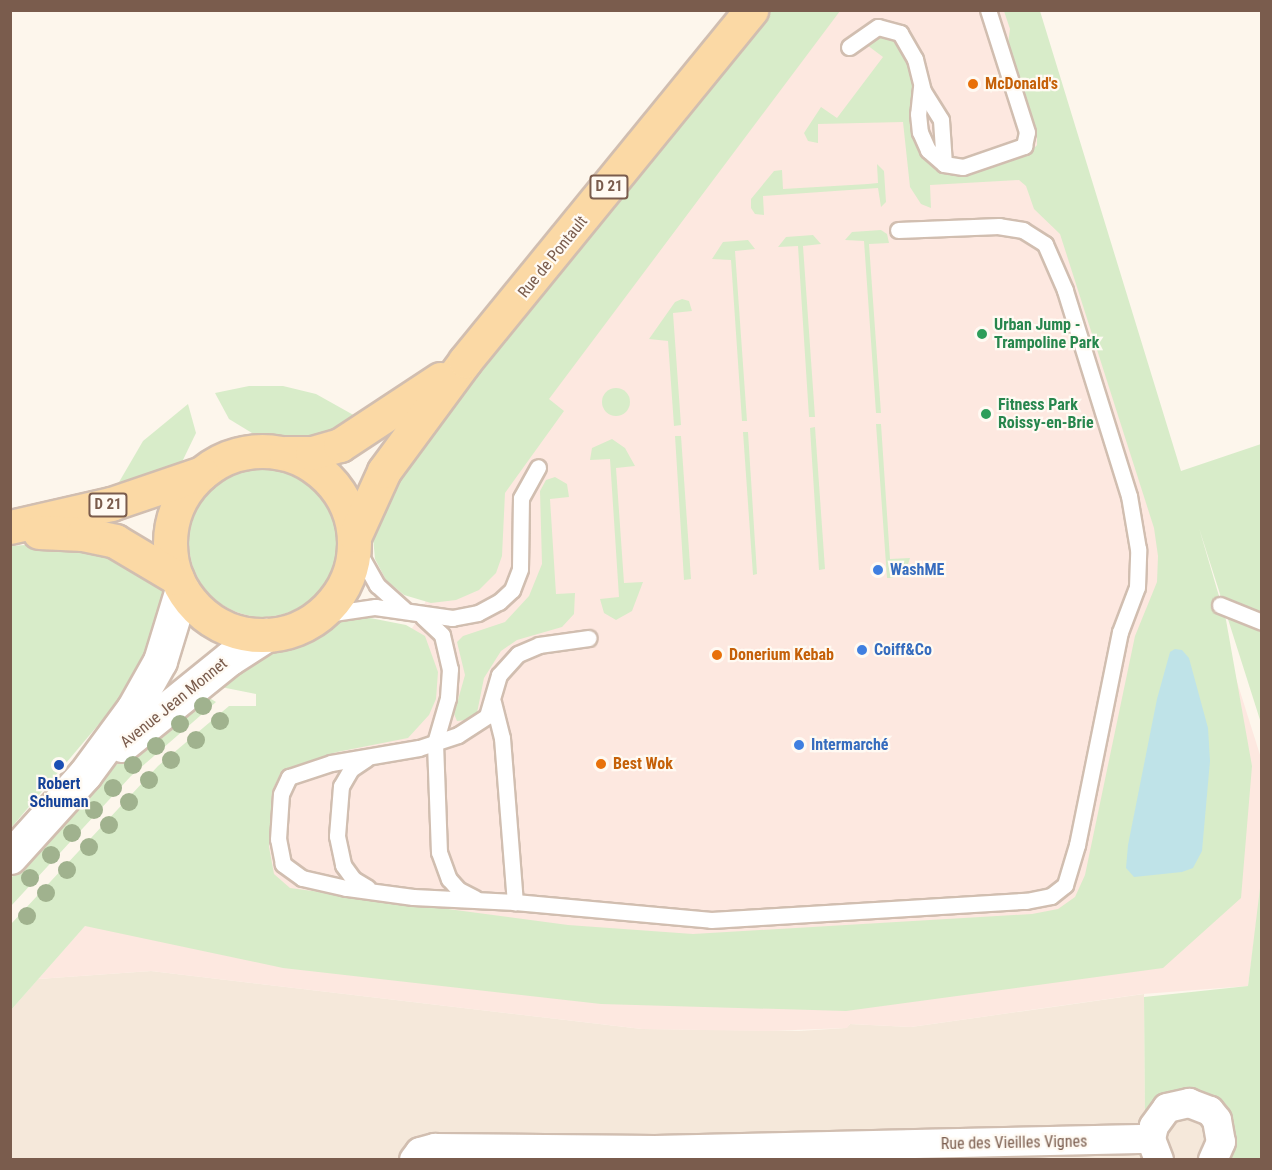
<!DOCTYPE html>
<html>
<head>
<meta charset="utf-8">
<style>
  body { margin:0 }
  #map { position:relative; width:1272px; height:1170px; overflow:hidden; background:#fdf6ec; font-family:"Roboto Condensed",sans-serif }
  div>[style] { position:absolute }
  .residential>* { inset:0; background:#f5e8da }
  .commercial>* { inset:0; background:#fde8e0 }
  .green>* { inset:0; background:#d8ecc9 }
  .round { border-radius:50% }
  .water>* { inset:0; background:#bfe3e8 }
  .roads { filter:drop-shadow(2px 0 #d1beb0) drop-shadow(-2px 0 #d1beb0) drop-shadow(0 2px #d1beb0) drop-shadow(0 -2px #d1beb0) }
  .service>* { height:15px; margin:-7.5px; padding:0 7.5px; transform-origin:7.5px; border-radius:7.5px; background:#fff }
  .minor>* { height:28px; margin:-14px; padding:0 14px; transform-origin:14px; border-radius:14px; background:#fff }
  .secondary>* { height:33px; margin:-16.5px; padding:0 16.5px; transform-origin:16.5px; border-radius:16.5px; background:#fff }
  .primary>* { height:33px; margin:-16.5px; padding:0 16.5px; transform-origin:16.5px; border-radius:16.5px; background:#fbd9a5 }
  .primary>.ring { margin:-16.5px; padding:0; box-sizing:content-box; background:none; border:33px solid #fbd9a5; border-radius:50% }
  .trees>* { width:18px; height:18px; margin:-9px; border-radius:50%; background:#a0b28e }
  .dots>* { width:16px; height:16px; translate:-50% -50%; box-sizing:border-box; border:3px solid #fffaf3; border-radius:50% }
  span { translate:-50% -50%; white-space:nowrap; text-align:center; line-height:1.15; -webkit-text-stroke:4.5px #fffaf3; paint-order:stroke }
  .shield-label span { padding:2px 4px; background:#fffaf3; border:2px solid; border-radius:4px; -webkit-text-stroke-width:0 }
  .shield-label { font-size:15px; color:#7a5c4d; font-weight:700 }
  .food-label { font-size:16px; color:#c56008; font-weight:700 }
  .left { translate:0 -50%; text-align:left }
  .street-label { font-size:16px; color:#7a5c4d }
  .leisure-label { font-size:16px; color:#27864d; font-weight:700 }
  .shop-label { font-size:16px; color:#366cbe; font-weight:700 }
  .transit-label { font-size:16px; color:#164399; font-weight:700 }
  .frame { position:absolute; inset:0; border:12px solid #7a5c4d; pointer-events:none }
</style>
</head>
<body>
<div id="map">
  <div class="residential">
    <div style="clip-path:polygon(151px 971px,642px 1029px,799px 1031px,846px 1028px,850px 1024px,911px 1027px,1144px 994px,1145px 1115px,1195px 1091px,1213px 1098px,1227px 1160px,11px 1160px,11px 1010px,38px 979px)"></div>
  </div>
  <div class="commercial">
    <div style="clip-path:polygon(834px 11px,1026px 11px,1261px 758px,1262px 880px,1248px 986px,1143px 994px,911px 1027px,850px 1024px,847px 1028px,769px 1031px,642px 1029px,151px 971px,38px 979px,215px 778px,413px 627px,425px 603px,440px 542px)"></div>
  </div>
  <div class="green">
    <div style="clip-path:polygon(769px 11px,840px 11px,549px 399px,564px 411px,505px 493px,502px 556px,496px 573px,479px 590px,456px 600px,431px 603px,404px 595px,386px 580px,375px 559px,373px 537px,382px 503px,446px 412px)"></div>
    <div style="clip-path:polygon(1004px 11px,1040px 11px,1181px 471px,1261px 444px,1261px 723px,1199px 528px,1226px 620px,1252px 766px,1241px 898px,1163px 968px,846px 1011px,601px 1004px,283px 968px,85px 926px,11px 1010px,11px 924px,158px 766px,229px 706px,256px 706px,256px 694px,216px 686px,265px 651px,309px 641px,341px 622px,360px 616px,406px 625px,425px 636px,438px 672px,436px 699px,429px 715px,408px 738px,337px 752px,282px 770px,272px 791px,269px 847px,274px 874px,290px 888px,568px 925px,693px 934px,1032px 914px,1058px 909px,1075px 897px,1085px 875px,1135px 636px,1157px 582px,1158px 556px,1154px 528px,1060px 234px,1034px 209px,1026px 186px,1019px 180px,930px 185px,931px 208px,921px 204px,910px 187px,903px 122px,818px 124px,818px 143px,808px 141px,804px 133px,821px 107px,837px 118px,883px 57px,867px 45px,883px 36px,897px 42px,909px 66px,939px 168px,964px 176px,1028px 155px,1037px 145px,1037px 135px,1007px 51px,1010px 29px)"></div>
    <div style="clip-path:polygon(877px 164px,884px 171px,886px 202px,881px 207px,878px 188px,763px 196px,764px 215px,755px 214px,751px 208px,751px 199px,774px 171px,782px 170px,783px 189px,868px 184px,878px 183px)"></div>
    <div style="clip-path:polygon(881px 230px,887px 234px,889px 243px,869px 244px,881px 413px,876px 413px,864px 241px,845px 240px,852px 232px)"></div>
    <div style="clip-path:polygon(813px 235px,821px 244px,803px 246px,815px 417px,809px 417px,798px 246px,778px 247px,786px 237px)"></div>
    <div style="clip-path:polygon(748px 240px,755px 249px,735px 251px,747px 421px,742px 421px,731px 260px,712px 259px,723px 242px)"></div>
    <div style="clip-path:polygon(682px 299px,689px 301px,692px 311px,673px 313px,681px 425px,674px 426px,668px 341px,649px 339px,675px 302px)"></div>
    <div style="clip-path:polygon(249px 386px,283px 386px,316px 394px,366px 422px,306px 442px,252px 433px,229px 419px,215px 393px)"></div>
    <div class="round" style="left:602px;top:388px;width:28px;height:28px"></div>
    <div style="clip-path:polygon(188px 404px,196px 433px,181px 464px,115px 489px,143px 441px)"></div>
    <div style="clip-path:polygon(876px 424px,881px 424px,890px 559px,910px 558px,906px 571px,892px 578px,887px 578px)"></div>
    <div style="clip-path:polygon(815px 427px,825px 569px,819px 570px,810px 428px)"></div>
    <div style="clip-path:polygon(743px 432px,748px 432px,757px 574px,753px 575px)"></div>
    <div style="clip-path:polygon(675px 436px,681px 436px,691px 579px,684px 580px)"></div>
    <div style="clip-path:polygon(612px 439px,625px 448px,635px 466px,616px 468px,624px 583px,643px 582px,632px 611px,616px 620px,604px 613px,600px 599px,619px 597px,610px 459px,590px 460px,592px 448px)"></div>
    <div class="round" style="left:189px;top:469px;width:148px;height:148px"></div>
    <div style="clip-path:polygon(555px 477px,567px 484px,569px 497px,550px 499px,556px 594px,575px 593px,574px 614px,562px 627px,517px 640px,501px 651px,484px 678px,477px 713px,467px 720px,457px 721px,454px 714px,465px 675px,457px 642px,463px 636px,505px 622px,529px 596px,542px 564px,540px 491px,546px 480px)"></div>
    <div style="clip-path:polygon(54px 543px,93px 544px,159px 583px,165px 596px,164px 623px,121px 698px,11px 828px,11px 546px)"></div>
    <div style="clip-path:polygon(206px 696px,216px 702px,131px 776px,11px 906px,11px 878px,88px 793px,138px 743px)"></div>
    <div style="clip-path:polygon(1261px 880px,1261px 1159px,1227px 1159px,1213px 1098px,1195px 1091px,1145px 1117px,1144px 997px,1248px 986px)"></div>
  </div>
  <div class="water">
    <div style="clip-path:polygon(1175px 649px,1182px 650px,1189px 658px,1208px 728px,1210px 761px,1202px 851px,1193px 868px,1182px 872px,1134px 877px,1126px 868px,1128px 845px,1157px 699px,1170px 652px)"></div>
  </div>
  <div class="roads">
    <div class="service">
      <div style="left:849px;top:47px;width:35px;rotate:-35deg"></div>
      <div style="left:878px;top:27px;width:23px;rotate:15deg"></div>
      <div style="left:900px;top:33px;width:30px;rotate:60deg"></div>
      <div style="left:915px;top:59px;width:33px;rotate:76deg"></div>
      <div style="left:923px;top:91px;width:34px;rotate:58deg"></div>
      <div style="left:941px;top:120px;width:44px;rotate:86.1deg"></div>
      <div style="left:921px;top:87px;width:27px;rotate:96deg"></div>
      <div style="left:918px;top:114px;width:18px;rotate:84deg"></div>
      <div style="left:920px;top:132px;width:20px;rotate:66deg"></div>
      <div style="left:928px;top:150px;width:21px;rotate:41deg"></div>
      <div style="left:944px;top:164px;width:19px;rotate:9deg"></div>
      <div style="left:963px;top:167px;width:65px;rotate:-19deg"></div>
      <div style="left:1024px;top:146px;width:14px;rotate:-78deg"></div>
      <div style="left:1027px;top:132px;width:128px;rotate:-107.7deg"></div>
      <div style="left:355px;top:546px;width:45px;rotate:60.6deg"></div>
      <div style="left:377px;top:585px;width:36px;rotate:42deg"></div>
      <div style="left:1220px;top:605px;width:45px;rotate:22deg"></div>
      <div style="left:320px;top:615px;width:56px;rotate:-8.3deg"></div>
      <div style="left:375px;top:607px;width:78px;rotate:8.1deg"></div>
      <div style="left:452px;top:618px;width:26px;rotate:-11deg"></div>
      <div style="left:478px;top:613px;width:24px;rotate:-28deg"></div>
      <div style="left:499px;top:602px;width:18px;rotate:-43deg"></div>
      <div style="left:512px;top:590px;width:22px;rotate:-69deg"></div>
      <div style="left:520px;top:569px;width:71px;rotate:-89.2deg"></div>
      <div style="left:521px;top:498px;width:35px;rotate:-61deg"></div>
      <div style="left:423px;top:617px;width:26px;rotate:43deg"></div>
      <div style="left:442px;top:635px;width:35px;rotate:77deg"></div>
      <div style="left:450px;top:669px;width:29px;rotate:94deg"></div>
      <div style="left:448px;top:698px;width:47px;rotate:106.1deg"></div>
      <div style="left:435px;top:743px;width:109px;rotate:87.9deg"></div>
      <div style="left:439px;top:852px;width:29px;rotate:70deg"></div>
      <div style="left:449px;top:879px;width:15px;rotate:48deg"></div>
      <div style="left:459px;top:890px;width:18px;rotate:27deg"></div>
      <div style="left:493px;top:702px;width:37px;rotate:76deg"></div>
      <div style="left:502px;top:738px;width:165px;rotate:85.5deg"></div>
      <div style="left:515px;top:902px;width:102px;rotate:-177.2deg"></div>
      <div style="left:413px;top:897px;width:68px;rotate:-172.3deg"></div>
      <div style="left:346px;top:888px;width:45px;rotate:-167.2deg"></div>
      <div style="left:302px;top:878px;width:24px;rotate:-144deg"></div>
      <div style="left:283px;top:864px;width:25px;rotate:-101deg"></div>
      <div style="left:278px;top:839px;width:45px;rotate:-86.2deg"></div>
      <div style="left:281px;top:794px;width:19px;rotate:-65deg"></div>
      <div style="left:289px;top:777px;width:44px;rotate:-18.4deg"></div>
      <div style="left:331px;top:763px;width:89px;rotate:-9.7deg"></div>
      <div style="left:419px;top:748px;width:41px;rotate:-18.4deg"></div>
      <div style="left:458px;top:735px;width:35px;rotate:-33deg"></div>
      <div style="left:487px;top:716px;width:43px;rotate:-73.7deg"></div>
      <div style="left:499px;top:675px;width:28px;rotate:-48deg"></div>
      <div style="left:518px;top:654px;width:23px;rotate:-23deg"></div>
      <div style="left:539px;top:645px;width:50px;rotate:-8deg"></div>
      <div style="left:366px;top:759px;width:18px;rotate:146deg"></div>
      <div style="left:351px;top:769px;width:20px;rotate:120deg"></div>
      <div style="left:341px;top:786px;width:50px;rotate:94.6deg"></div>
      <div style="left:337px;top:836px;width:30px;rotate:78deg"></div>
      <div style="left:343px;top:865px;width:17px;rotate:54deg"></div>
      <div style="left:353px;top:879px;width:17px;rotate:31deg"></div>
      <div style="left:515px;top:902px;width:197px;rotate:5.2deg"></div>
      <div style="left:711px;top:920px;width:316px;rotate:-3.5deg"></div>
      <div style="left:1026px;top:901px;width:25px;rotate:-11deg"></div>
      <div style="left:1051px;top:896px;width:18px;rotate:-38deg"></div>
      <div style="left:1065px;top:885px;width:42px;rotate:-73.3deg"></div>
      <div style="left:1077px;top:845px;width:217px;rotate:-78.6deg"></div>
      <div style="left:1120px;top:632px;width:48px;rotate:-69.3deg"></div>
      <div style="left:1137px;top:587px;width:38px;rotate:-88deg"></div>
      <div style="left:1138px;top:549px;width:54px;rotate:-99.6deg"></div>
      <div style="left:1129px;top:496px;width:216px;rotate:-107.3deg"></div>
      <div style="left:1065px;top:290px;width:50px;rotate:-113.5deg"></div>
      <div style="left:1045px;top:244px;width:26px;rotate:-148deg"></div>
      <div style="left:1023px;top:230px;width:24px;rotate:-171deg"></div>
      <div style="left:999px;top:226px;width:101px;rotate:177.7deg"></div>
    </div>
    <div class="minor">
      <div style="left:414px;top:1160px;width:10px;rotate:-53deg"></div>
      <div style="left:420px;top:1152px;width:16px;rotate:-15deg"></div>
      <div style="left:435px;top:1148px;width:220px;rotate:0.5deg"></div>
      <div style="left:655px;top:1150px;width:496px;rotate:-1.3deg"></div>
      <div style="left:1159px;top:1160px;width:22px;rotate:-111deg"></div>
      <div style="left:1151px;top:1139px;width:13px;rotate:-77deg"></div>
      <div style="left:1154px;top:1126px;width:22px;rotate:-54deg"></div>
      <div style="left:1167px;top:1108px;width:23px;rotate:-13deg"></div>
      <div style="left:1189px;top:1103px;width:22px;rotate:21deg"></div>
      <div style="left:1210px;top:1111px;width:11px;rotate:52deg"></div>
      <div style="left:1217px;top:1120px;width:22px;rotate:80deg"></div>
      <div style="left:1221px;top:1142px;width:20px;rotate:114deg"></div>
    </div>
    <div class="secondary">
      <div style="left:122px;top:745px;width:139px;rotate:-38.9deg"></div>
      <div style="left:230px;top:658px;width:43px;rotate:-32.6deg"></div>
      <div style="left:10px;top:857px;width:112px;rotate:-47.9deg"></div>
      <div style="left:85px;top:774px;width:81px;rotate:-53.6deg"></div>
      <div style="left:133px;top:709px;width:55px;rotate:-60.6deg"></div>
      <div style="left:160px;top:661px;width:75px;rotate:-73deg"></div>
    </div>
    <div class="primary">
      <div class="ring" style="left:170px;top:451px;width:151px;height:151px"></div>
      <div style="left:285px;top:453px;width:27px"></div>
      <div style="left:312px;top:453px;width:29px;rotate:-16deg"></div>
      <div style="left:340px;top:445px;width:120px;rotate:-33.4deg"></div>
      <div style="left:10px;top:527px;width:104px;rotate:-12.8deg"></div>
      <div style="left:111px;top:504px;width:96px;rotate:-18.8deg"></div>
      <div style="left:39px;top:532px;width:44px;rotate:2.6deg"></div>
      <div style="left:83px;top:534px;width:33px;rotate:12deg"></div>
      <div style="left:115px;top:541px;width:72px;rotate:30.8deg"></div>
      <div style="left:355px;top:535px;width:70px;rotate:-65.6deg"></div>
      <div style="left:384px;top:471px;width:137px;rotate:-53.6deg"></div>
      <div style="left:465px;top:361px;width:453px;rotate:-50.8deg"></div>
    </div>
  </div>
  <div class="trees">
    <div style="left:203px;top:706px"></div>
    <div style="left:220px;top:721px"></div>
    <div style="left:180px;top:724px"></div>
    <div style="left:196px;top:740px"></div>
    <div style="left:156px;top:746px"></div>
    <div style="left:171px;top:760px"></div>
    <div style="left:133px;top:765px"></div>
    <div style="left:149px;top:780px"></div>
    <div style="left:113px;top:788px"></div>
    <div style="left:129px;top:802px"></div>
    <div style="left:94px;top:810px"></div>
    <div style="left:109px;top:825px"></div>
    <div style="left:72px;top:833px"></div>
    <div style="left:89px;top:847px"></div>
    <div style="left:51px;top:855px"></div>
    <div style="left:67px;top:870px"></div>
    <div style="left:30px;top:878px"></div>
    <div style="left:46px;top:893px"></div>
    <div style="left:27px;top:916px"></div>
  </div>
  <div class="dots">
    <div style="left:973px;top:84px;background:#e8710a"></div>
    <div style="left:982px;top:334px;background:#2e9e5b"></div>
    <div style="left:986px;top:414px;background:#2e9e5b"></div>
    <div style="left:878px;top:570px;background:#3f7fe0"></div>
    <div style="left:862px;top:650px;background:#3f7fe0"></div>
    <div style="left:717px;top:655px;background:#e8710a"></div>
    <div style="left:799px;top:745px;background:#3f7fe0"></div>
    <div style="left:601px;top:764px;background:#e8710a"></div>
    <div style="left:59px;top:765px;background:#1a4fb4"></div>
  </div>
  <div class="shield-label">
    <span style="left:609px;top:187px">D 21</span>
    <span style="left:108px;top:505px">D 21</span>
  </div>
  <div class="food-label">
    <span class="left" style="left:985px;top:84px">McDonald's</span>
    <span class="left" style="left:729px;top:655px">Donerium Kebab</span>
    <span class="left" style="left:613px;top:764px">Best Wok</span>
  </div>
  <div class="street-label">
    <span style="left:553px;top:257px;rotate:-51deg">Rue de Pontault</span>
    <span style="left:174px;top:703px;rotate:-39deg">Avenue Jean Monnet</span>
    <span style="left:1014px;top:1143px;rotate:-1deg">Rue des Vieilles Vignes</span>
  </div>
  <div class="leisure-label">
    <span class="left" style="left:994px;top:334px">Urban Jump -<br>Trampoline Park</span>
    <span class="left" style="left:998px;top:414px">Fitness Park<br>Roissy-en-Brie</span>
  </div>
  <div class="shop-label">
    <span class="left" style="left:890px;top:570px">WashME</span>
    <span class="left" style="left:874px;top:650px">Coiff&amp;Co</span>
    <span class="left" style="left:811px;top:745px">Intermarché</span>
  </div>
  <div class="transit-label">
    <span style="left:59px;top:793px">Robert<br>Schuman</span>
  </div>
  <div class="frame"></div>
</div>
</body>
</html>
